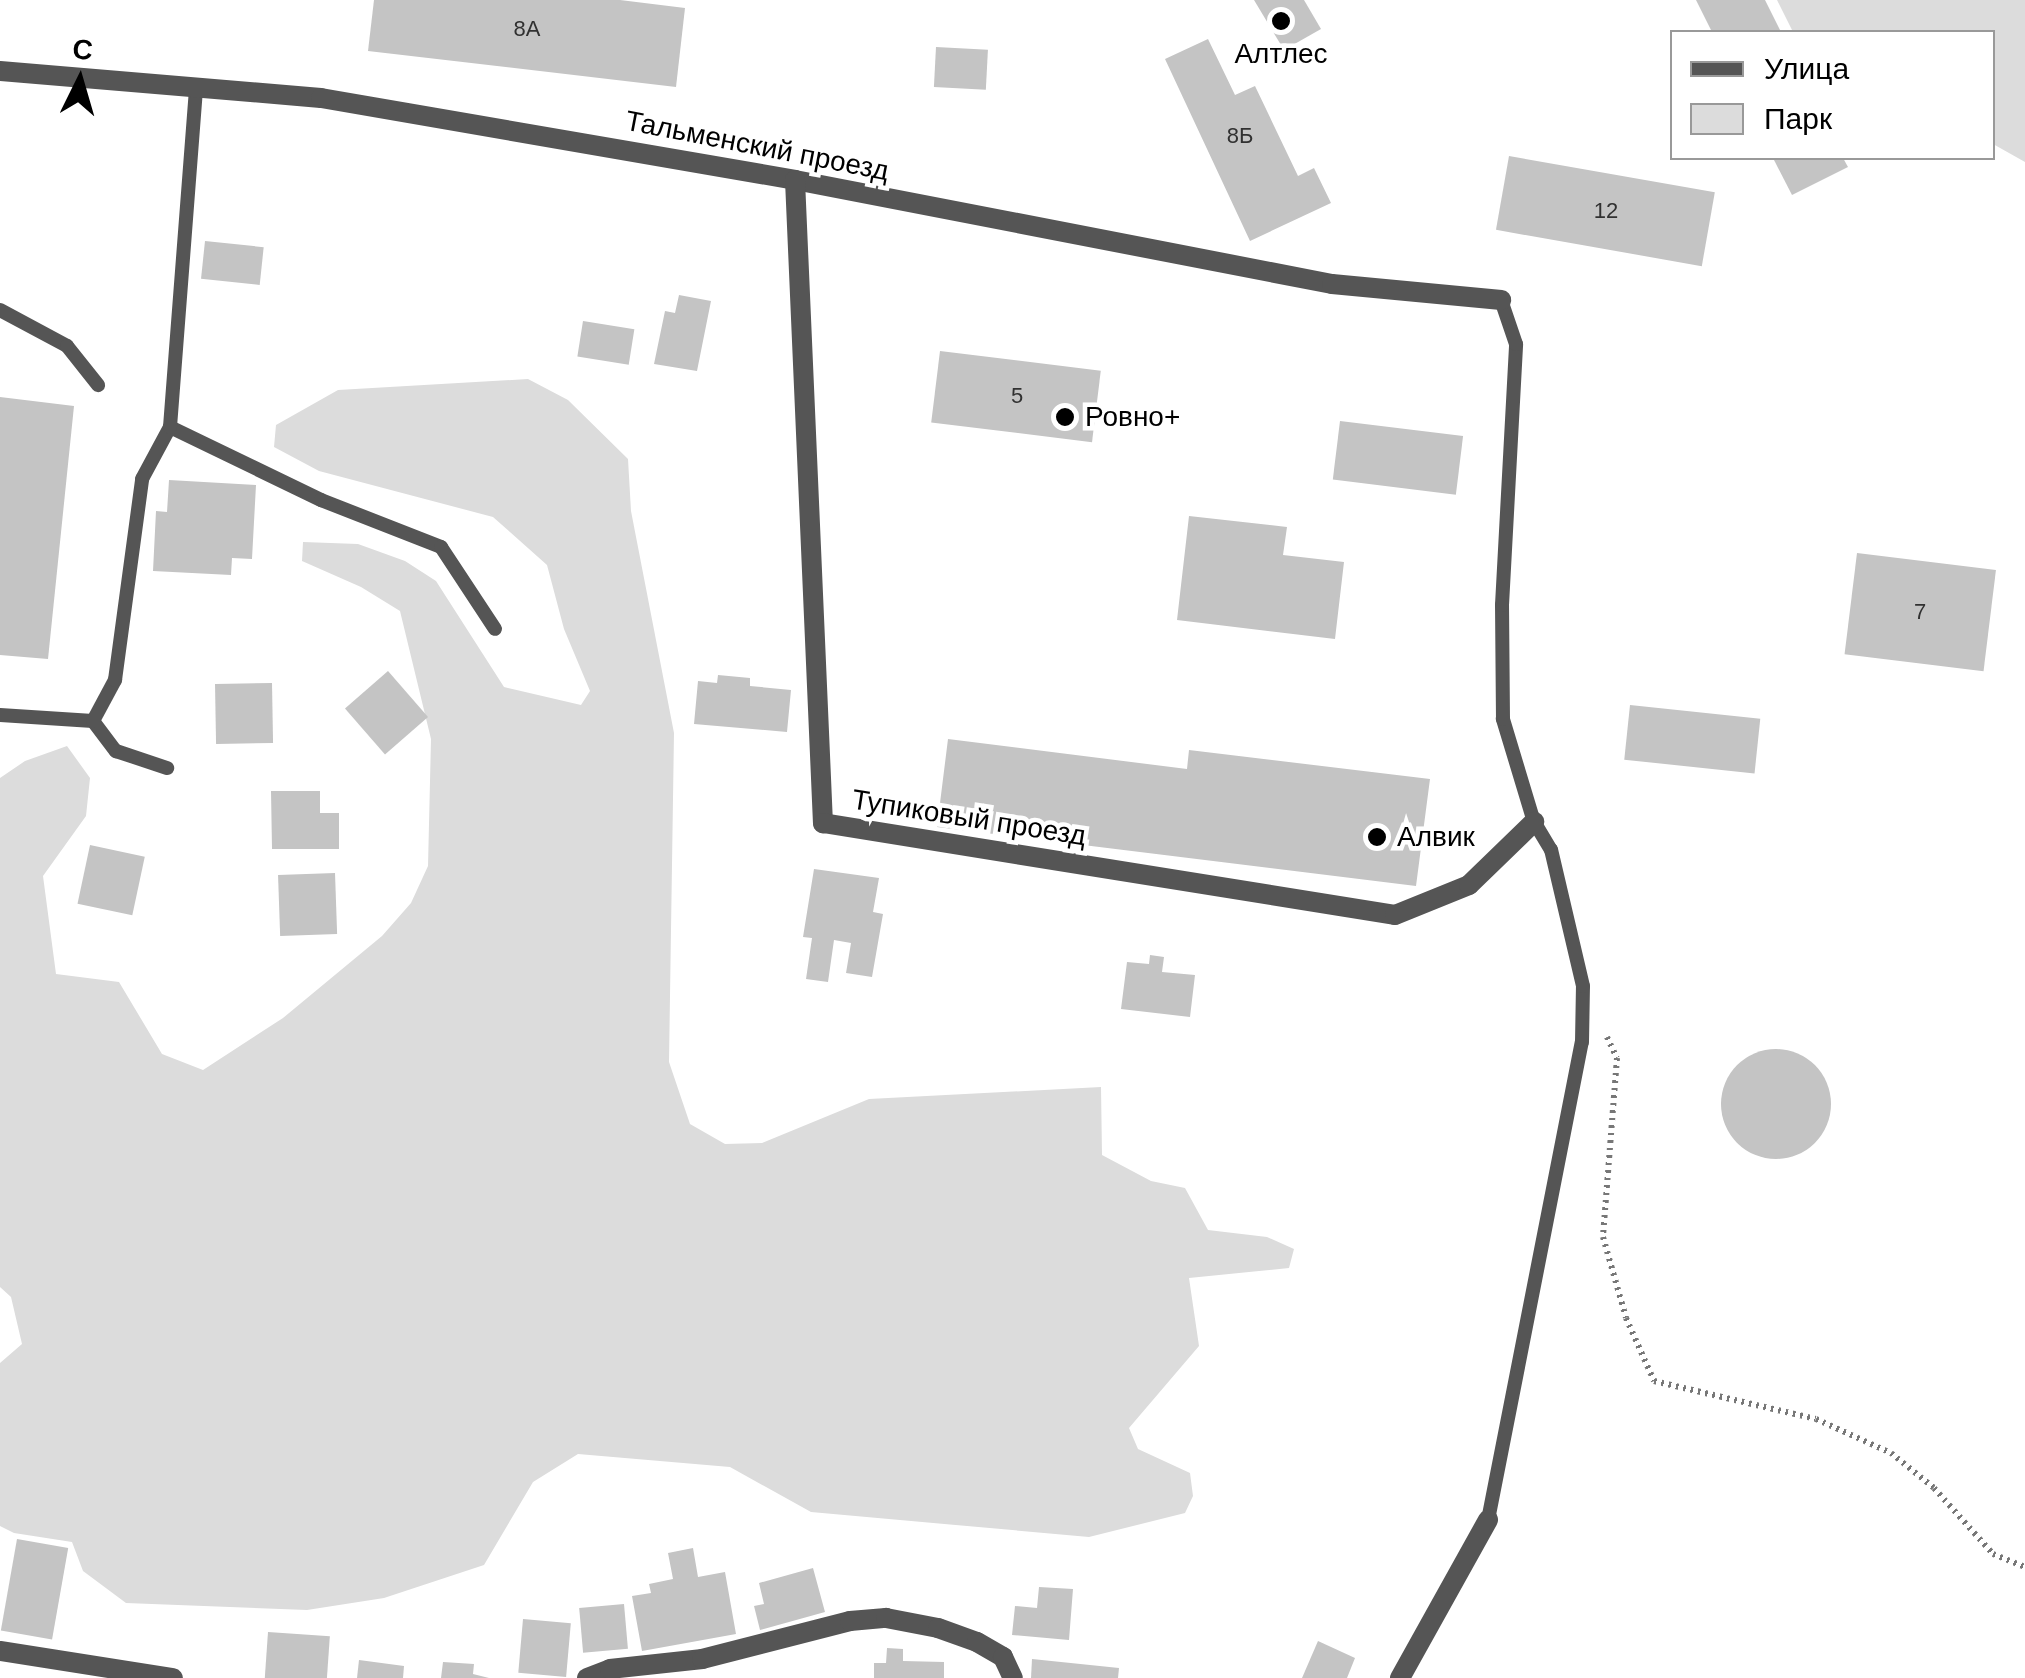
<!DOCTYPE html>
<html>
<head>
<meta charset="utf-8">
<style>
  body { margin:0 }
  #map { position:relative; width:2025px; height:1678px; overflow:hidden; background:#fff; font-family:Arial,sans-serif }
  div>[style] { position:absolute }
  .green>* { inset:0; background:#dcdcdc }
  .building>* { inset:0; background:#c4c4c4; transform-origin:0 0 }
  .round { border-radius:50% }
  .path>* { height:6px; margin-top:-3px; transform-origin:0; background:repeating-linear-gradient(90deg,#777 0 2.5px,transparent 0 7.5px) }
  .service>* { height:14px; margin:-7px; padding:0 7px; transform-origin:7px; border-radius:7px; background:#555 }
  .minor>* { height:20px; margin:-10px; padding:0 10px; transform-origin:10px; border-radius:10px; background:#555 }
  .dots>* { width:28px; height:28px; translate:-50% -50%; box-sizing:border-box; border:5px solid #fff; border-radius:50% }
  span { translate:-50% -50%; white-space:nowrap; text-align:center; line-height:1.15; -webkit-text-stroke:9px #fff; paint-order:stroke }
  .number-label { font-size:22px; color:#313131 }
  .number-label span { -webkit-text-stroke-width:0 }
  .poi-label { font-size:28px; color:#000 }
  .left { translate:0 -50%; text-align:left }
  .street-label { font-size:28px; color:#000 }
  .legend { position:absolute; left:1670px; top:30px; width:325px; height:130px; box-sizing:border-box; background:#fff; border:2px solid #999; margin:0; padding:12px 18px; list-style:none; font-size:30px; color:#000 }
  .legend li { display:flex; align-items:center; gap:20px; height:50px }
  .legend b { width:50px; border:2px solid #999 }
  .north { position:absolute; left:30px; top:30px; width:100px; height:100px; -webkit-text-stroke:8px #fff; paint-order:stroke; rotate:5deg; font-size:28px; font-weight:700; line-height:40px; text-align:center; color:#000 }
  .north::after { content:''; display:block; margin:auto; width:35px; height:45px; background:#000; clip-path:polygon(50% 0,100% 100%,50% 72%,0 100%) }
</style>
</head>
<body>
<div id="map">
  <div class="green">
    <div style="clip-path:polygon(1777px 0,2025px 0,2025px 162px,1993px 144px,1992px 32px,1793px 32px)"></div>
    <div style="clip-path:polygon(528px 379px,568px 400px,628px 459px,631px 511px,674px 733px,669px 1062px,690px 1124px,725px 1144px,762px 1143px,869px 1099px,1101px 1087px,1102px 1155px,1151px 1181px,1185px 1188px,1208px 1230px,1267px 1237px,1294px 1249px,1289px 1268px,1189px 1278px,1199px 1346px,1129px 1428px,1138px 1449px,1190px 1473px,1193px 1496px,1185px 1513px,1089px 1537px,811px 1512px,730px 1467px,578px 1454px,533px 1482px,484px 1565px,384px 1598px,307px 1610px,126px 1603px,83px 1571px,72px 1542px,14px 1533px,0 1526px,0 1363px,22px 1344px,11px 1297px,0 1287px,0 778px,25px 761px,67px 746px,90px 778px,86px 816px,43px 876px,56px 974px,119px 982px,162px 1054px,203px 1070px,283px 1018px,382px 936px,411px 903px,428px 866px,431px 739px,400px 611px,361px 587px,302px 561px,303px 542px,358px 544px,405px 561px,436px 581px,504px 687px,581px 705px,590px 691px,564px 629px,547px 565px,493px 517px,319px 471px,274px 447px,276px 425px,338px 390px)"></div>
  </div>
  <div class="building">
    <div style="clip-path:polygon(374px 0,620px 0,685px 8px,676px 87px,368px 51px)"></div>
    <div style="clip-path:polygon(1254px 0,1304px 0,1321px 29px,1284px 50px)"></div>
    <div style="clip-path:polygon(1696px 0,1765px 0,1781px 32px,1712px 32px)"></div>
    <div style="clip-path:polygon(1208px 39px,1235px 95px,1255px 86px,1298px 176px,1314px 168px,1331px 203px,1250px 241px,1165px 59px)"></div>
    <div style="left:936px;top:47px;width:52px;height:40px;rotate:3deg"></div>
    <div style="left:1509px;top:156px;width:209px;height:75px;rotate:10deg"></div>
    <div style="clip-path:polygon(1773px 158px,1843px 158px,1848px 167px,1792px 195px)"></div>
    <div style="left:205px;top:241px;width:59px;height:38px;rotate:6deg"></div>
    <div style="clip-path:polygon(679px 295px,711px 301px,697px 371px,654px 364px,665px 311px,675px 313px)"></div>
    <div style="left:583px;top:321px;width:52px;height:36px;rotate:9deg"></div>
    <div style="left:940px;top:351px;width:162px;height:72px;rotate:7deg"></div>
    <div style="clip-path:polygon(0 397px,74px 406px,48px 659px,0 655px)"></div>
    <div style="left:1340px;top:421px;width:124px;height:59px;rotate:7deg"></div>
    <div style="clip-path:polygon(169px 480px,256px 485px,252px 559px,232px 558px,231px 575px,153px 571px,156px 511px,167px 512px)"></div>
    <div style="clip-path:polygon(1189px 516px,1287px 527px,1283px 555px,1344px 562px,1335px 639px,1177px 620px)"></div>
    <div style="left:1857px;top:553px;width:140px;height:102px;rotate:7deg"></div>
    <div style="left:388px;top:671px;width:61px;height:57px;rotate:49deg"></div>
    <div style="clip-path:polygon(718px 675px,750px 678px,750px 686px,791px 690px,787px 732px,694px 724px,698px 681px,717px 683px)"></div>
    <div style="left:272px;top:683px;width:60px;height:57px;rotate:89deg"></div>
    <div style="left:1630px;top:705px;width:131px;height:55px;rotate:6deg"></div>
    <div style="clip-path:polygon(948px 739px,1187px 769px,1189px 750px,1430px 779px,1416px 886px,937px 827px)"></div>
    <div style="clip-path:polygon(271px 791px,320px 791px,320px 813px,339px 813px,339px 849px,272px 849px)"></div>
    <div style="left:90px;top:845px;width:56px;height:60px;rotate:12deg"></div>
    <div style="clip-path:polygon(814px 869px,879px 878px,873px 912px,883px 914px,872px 977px,846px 973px,851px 943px,834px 940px,828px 982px,806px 979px,812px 938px,803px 937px)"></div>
    <div style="left:335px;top:873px;width:61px;height:57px;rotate:88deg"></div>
    <div style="clip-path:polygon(1150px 955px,1164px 957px,1162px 972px,1195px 975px,1190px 1017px,1121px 1009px,1127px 962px,1149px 964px)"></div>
    <div class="round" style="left:1721px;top:1049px;width:110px;height:110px"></div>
    <div style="left:17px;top:1539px;width:52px;height:93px;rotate:10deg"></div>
    <div style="clip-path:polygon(693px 1548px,698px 1577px,725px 1572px,736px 1634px,642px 1651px,632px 1596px,651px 1593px,649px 1584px,673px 1579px,668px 1553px)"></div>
    <div style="clip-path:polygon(813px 1568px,825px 1612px,760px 1630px,754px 1606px,764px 1604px,759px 1583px)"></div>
    <div style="clip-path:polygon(1039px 1587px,1073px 1589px,1069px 1640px,1012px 1635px,1015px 1606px,1037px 1608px)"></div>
    <div style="left:624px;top:1604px;width:45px;height:45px;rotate:85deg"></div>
    <div style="left:523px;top:1619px;width:48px;height:54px;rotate:5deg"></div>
    <div style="left:268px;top:1632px;width:62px;height:46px;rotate:4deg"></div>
    <div style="clip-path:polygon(1318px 1641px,1355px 1658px,1347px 1678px,1302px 1678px)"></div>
    <div style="clip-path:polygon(887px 1648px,903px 1649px,903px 1661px,944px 1662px,944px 1678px,874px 1678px,874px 1663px,886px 1663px)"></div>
    <div style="clip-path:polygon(1032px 1659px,1119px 1668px,1118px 1678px,1031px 1678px)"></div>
    <div style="clip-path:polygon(359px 1660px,404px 1666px,403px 1678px,357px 1678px)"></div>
    <div style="clip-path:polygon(443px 1662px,474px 1664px,473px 1674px,489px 1678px,441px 1678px)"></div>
  </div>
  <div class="path">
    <div style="left:1607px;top:1037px;width:23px;rotate:65deg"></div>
    <div style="left:1617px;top:1058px;width:180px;rotate:94.5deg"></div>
    <div style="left:1603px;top:1237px;width:84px;rotate:74.1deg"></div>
    <div style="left:1626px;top:1318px;width:69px;rotate:66deg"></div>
    <div style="left:1654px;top:1381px;width:166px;rotate:13.2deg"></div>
    <div style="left:1816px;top:1419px;width:82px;rotate:24.4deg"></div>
    <div style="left:1891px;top:1453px;width:55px;rotate:39.1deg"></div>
    <div style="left:1934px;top:1488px;width:89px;rotate:48.2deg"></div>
    <div style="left:1993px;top:1554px;width:35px;rotate:22deg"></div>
  </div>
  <div class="service">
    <div style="left:0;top:310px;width:76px;rotate:28.2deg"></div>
    <div style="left:67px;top:346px;width:50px;rotate:51.5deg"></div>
    <div style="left:170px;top:427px;width:168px;rotate:25.8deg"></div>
    <div style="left:321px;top:500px;width:129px;rotate:21.4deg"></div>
    <div style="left:441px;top:547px;width:98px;rotate:56.6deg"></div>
    <div style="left:0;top:715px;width:93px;rotate:3.7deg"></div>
    <div style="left:93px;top:721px;width:38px;rotate:53deg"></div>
    <div style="left:116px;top:751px;width:54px;rotate:18.4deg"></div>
    <div style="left:93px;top:721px;width:47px;rotate:-61.8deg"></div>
    <div style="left:115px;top:680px;width:203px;rotate:-82.3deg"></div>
    <div style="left:142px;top:479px;width:59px;rotate:-61.7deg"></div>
    <div style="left:170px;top:427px;width:340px;rotate:-85.6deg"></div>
    <div style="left:1488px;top:1520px;width:487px;rotate:-78.9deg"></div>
    <div style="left:1582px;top:1042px;width:56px;rotate:-89deg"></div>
    <div style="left:1583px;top:986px;width:140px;rotate:-103.2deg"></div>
    <div style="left:1551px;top:850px;width:33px;rotate:-121deg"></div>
    <div style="left:1534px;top:822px;width:108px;rotate:-106.8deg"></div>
    <div style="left:1503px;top:719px;width:114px;rotate:-90.5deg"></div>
    <div style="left:1502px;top:605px;width:261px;rotate:-86.9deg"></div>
    <div style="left:1516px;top:344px;width:46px;rotate:-108.8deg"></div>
  </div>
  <div class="minor">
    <div style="left:0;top:71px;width:322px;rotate:4.8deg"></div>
    <div style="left:321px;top:98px;width:481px;rotate:9.8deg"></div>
    <div style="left:795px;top:180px;width:547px;rotate:10.96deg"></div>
    <div style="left:1332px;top:284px;width:170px;rotate:5.4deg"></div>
    <div style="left:795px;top:180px;width:644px;rotate:87.51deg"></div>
    <div style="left:823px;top:823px;width:579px;rotate:9.14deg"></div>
    <div style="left:1395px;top:915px;width:80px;rotate:-22.1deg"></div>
    <div style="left:1469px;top:885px;width:91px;rotate:-44.1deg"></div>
    <div style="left:0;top:1651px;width:175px;rotate:8.9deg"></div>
    <div style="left:587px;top:1678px;width:25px;rotate:-21deg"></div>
    <div style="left:610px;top:1669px;width:93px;rotate:-6.2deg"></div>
    <div style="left:702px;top:1659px;width:153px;rotate:-14.4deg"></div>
    <div style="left:850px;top:1621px;width:36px;rotate:-5deg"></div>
    <div style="left:886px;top:1618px;width:53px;rotate:10.9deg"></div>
    <div style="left:938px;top:1628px;width:41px;rotate:19.7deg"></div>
    <div style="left:977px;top:1642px;width:30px;rotate:30deg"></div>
    <div style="left:1003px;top:1657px;width:23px;rotate:65deg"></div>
    <div style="left:1400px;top:1678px;width:181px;rotate:-60.9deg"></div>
  </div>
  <div class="dots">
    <div style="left:1281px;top:21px;background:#000"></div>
    <div style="left:1065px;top:417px;background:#000"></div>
    <div style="left:1377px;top:837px;background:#000"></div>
  </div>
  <div class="number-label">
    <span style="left:527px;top:29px">8А</span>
    <span style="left:1240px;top:136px">8Б</span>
    <span style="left:1606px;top:211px">12</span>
    <span style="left:1017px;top:396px">5</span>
    <span style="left:1920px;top:612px">7</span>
  </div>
  <div class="poi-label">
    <span style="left:1281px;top:54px">Алтлес</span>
    <span class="left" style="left:1085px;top:417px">Ровно+</span>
    <span class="left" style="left:1397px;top:837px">Алвик</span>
  </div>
  <div class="street-label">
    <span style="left:757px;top:146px;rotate:11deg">Тальменский проезд</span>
    <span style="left:969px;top:818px;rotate:9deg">Тупиковый проезд</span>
  </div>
  <ul class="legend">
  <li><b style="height:12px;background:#555"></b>Улица</li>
  <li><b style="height:28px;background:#dcdcdc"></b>Парк</li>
  </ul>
  <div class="north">С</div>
</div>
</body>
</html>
